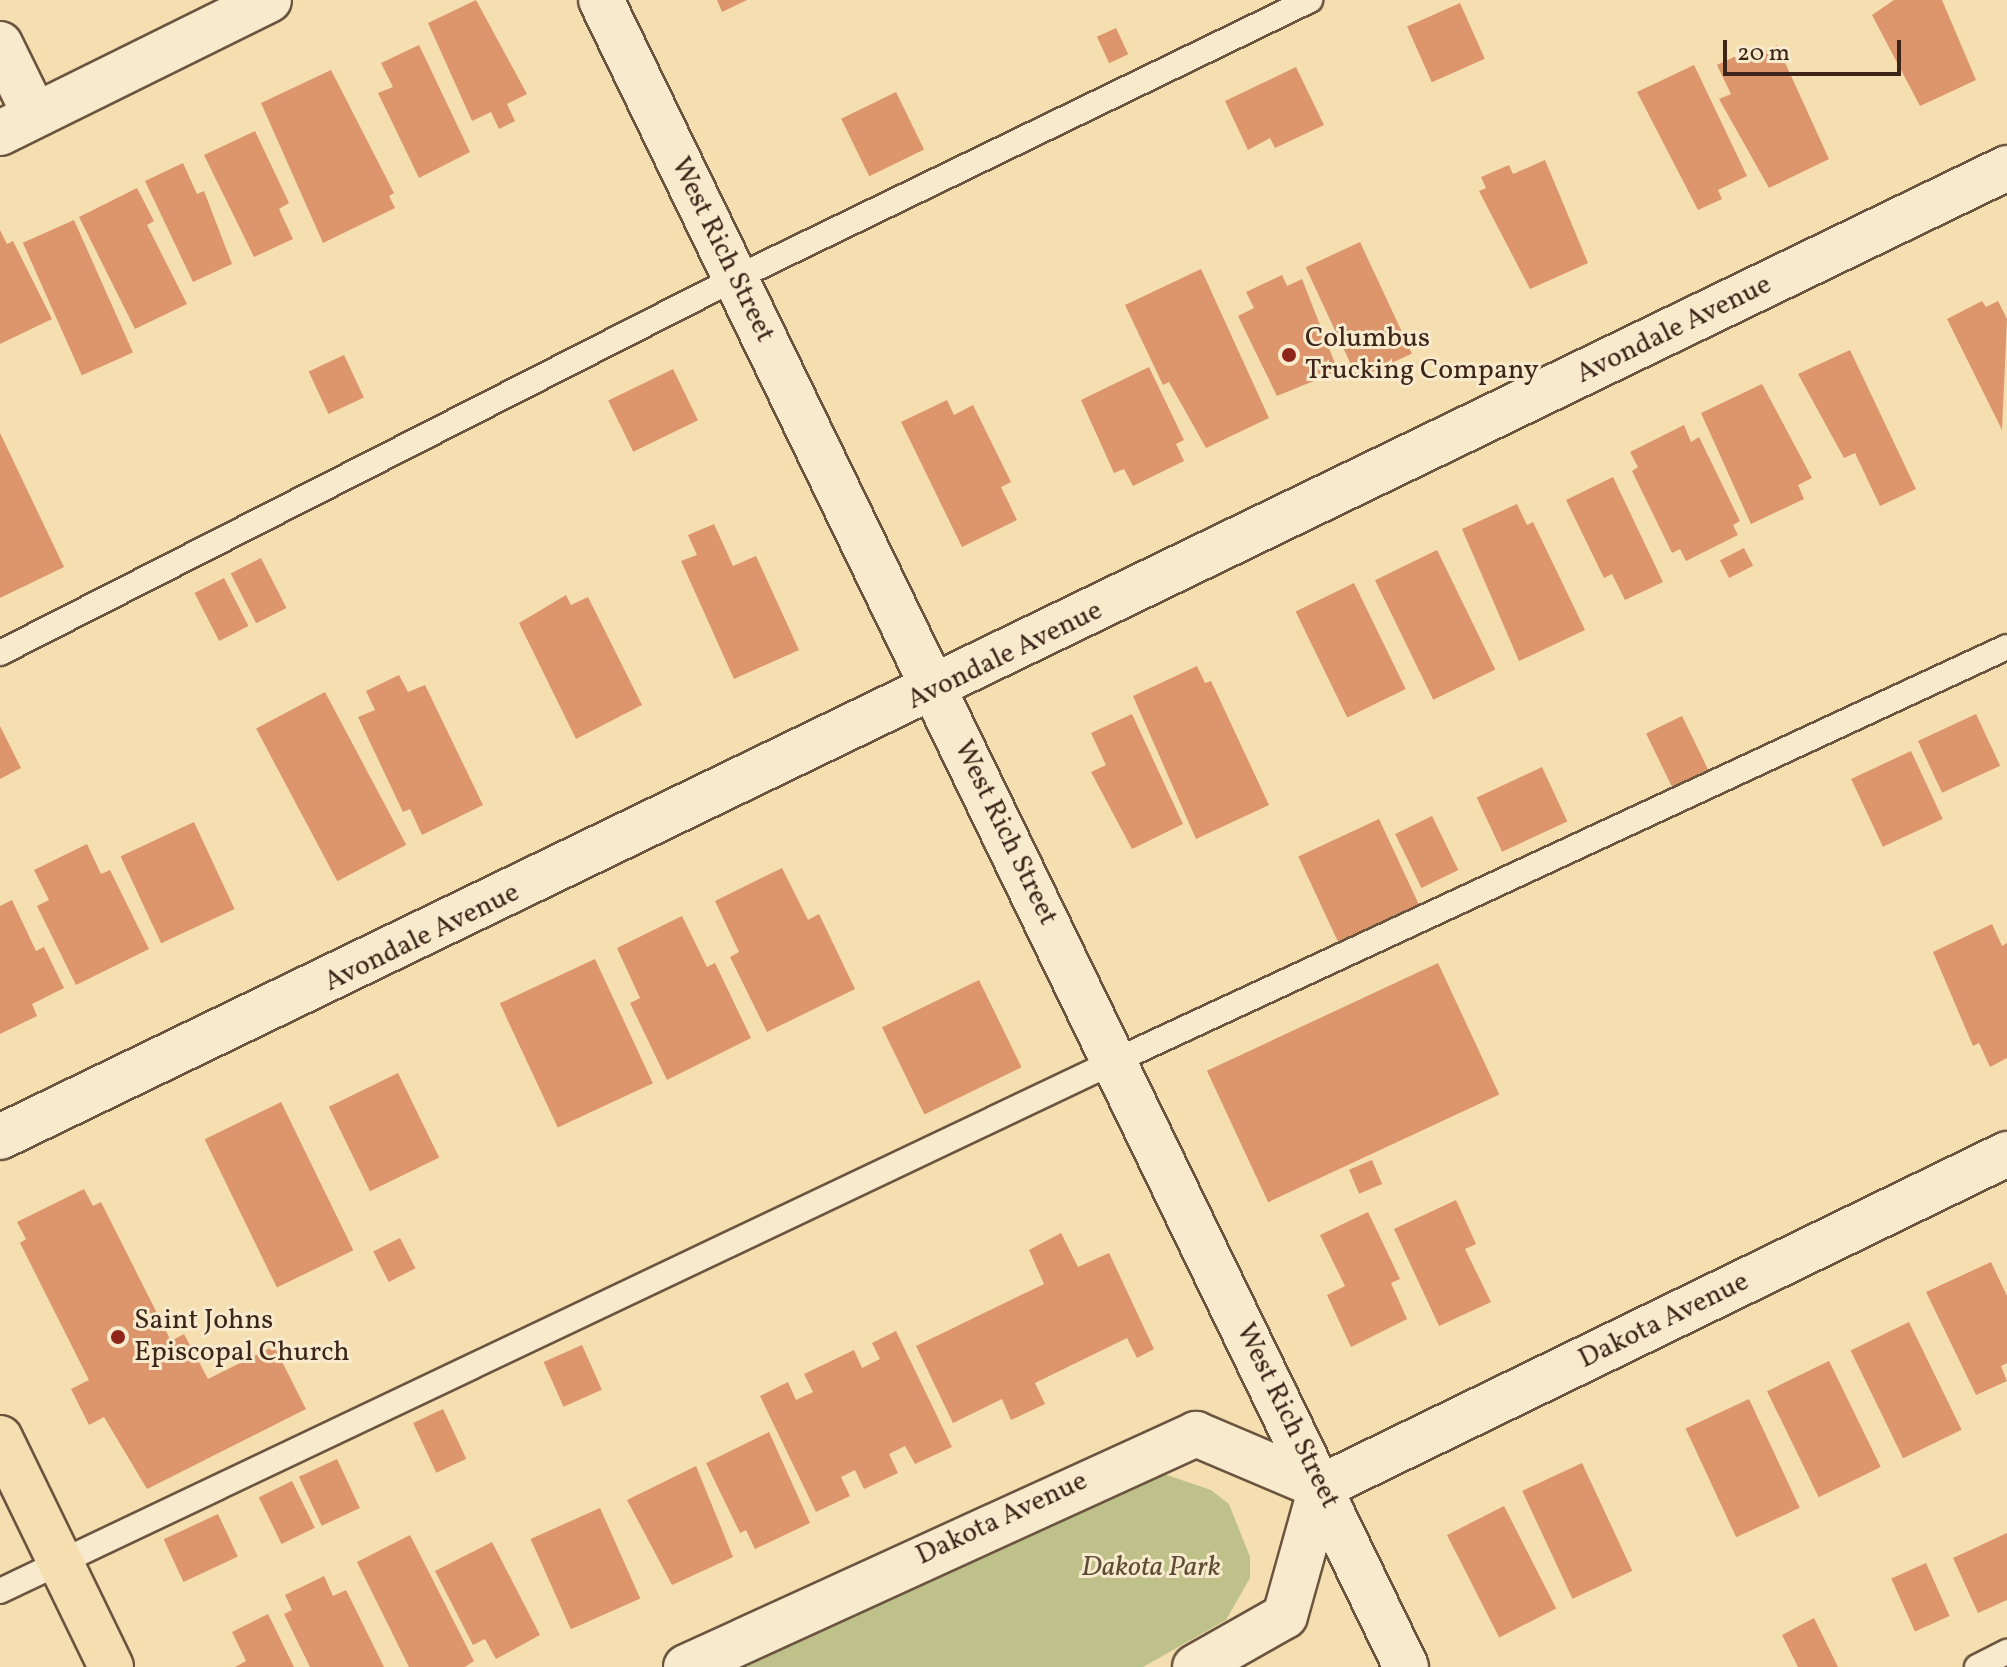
<!DOCTYPE html>
<html>
<head>
<meta charset="utf-8">
<style>
  body { margin:0 }
  #map { position:relative; width:2007px; height:1667px; overflow:hidden; background:#f5dfb1; font-family:Vollkorn,serif }
  div>[style] { position:absolute }
  .green>* { inset:0; background:#bfc18a }
  .building>* { inset:0; background:#dd956c; transform-origin:0 0 }
  .roads { filter:drop-shadow(2px 0 #6b5440) drop-shadow(-2px 0 #6b5440) drop-shadow(0 2px #6b5440) drop-shadow(0 -2px #6b5440) }
  .lane>* { height:24px; margin:-12px; padding:0 12px; transform-origin:12px; border-radius:12px; background:#f8eacc }
  .street>* { height:44px; margin:-22px; padding:0 22px; transform-origin:22px; border-radius:22px; background:#f8eacc }
  .secondary>* { height:44px; margin:-22px; padding:0 22px; transform-origin:22px; border-radius:22px; background:#f8eacc }
  .primary>* { height:44px; margin:-22px; padding:0 22px; transform-origin:22px; border-radius:22px; background:#f5dfb1 }
  .dots>* { width:22px; height:22px; translate:-50% -50%; box-sizing:border-box; border:4px solid #f8eacc; border-radius:50% }
  span { translate:-50% -50%; white-space:nowrap; text-align:center; line-height:1.15; -webkit-text-stroke:6px #f8eacc; paint-order:stroke }
  .street-label { font-size:28px; color:#3d251a }
  .poi-label { font-size:28px; color:#3d251a }
  .left { translate:0 -50%; text-align:left }
  .park-label { font-size:28px; color:#5e4c36; font-style:italic }
  .scale { position:absolute; left:1723px; top:40px; width:178px; height:36px; box-sizing:border-box; border:4px solid #3d251a; border-top:0; padding-left:10px; font-size:24px; line-height:28px; white-space:nowrap; color:#3d251a; -webkit-text-stroke:6px #f8eacc; paint-order:stroke }
</style>
</head>
<body>
<div id="map">
  <div class="green">
    <div style="clip-path:polygon(1164px 1474px,1211px 1490px,1229px 1504px,1250px 1557px,1250px 1578px,1226px 1620px,1143px 1667px,745px 1667px,1124px 1485px)"></div>
  </div>
  <div class="building">
    <div style="clip-path:polygon(476px 0,527px 94px,507px 104px,515px 121px,499px 129px,491px 112px,472px 121px,428px 23px)"></div>
    <div style="clip-path:polygon(717px 0,747px 0,722px 12px)"></div>
    <div style="clip-path:polygon(1894px 0,1942px 0,1976px 80px,1920px 106px,1872px 15px)"></div>
    <div style="left:1460px;top:3px;width:61px;height:58px;rotate:66deg"></div>
    <div style="left:1116px;top:28px;width:29px;height:21px;rotate:65deg"></div>
    <div style="clip-path:polygon(419px 45px,470px 152px,419px 178px,378px 93px,393px 87px,381px 63px)"></div>
    <div style="clip-path:polygon(1777px 45px,1829px 159px,1769px 188px,1719px 99px,1731px 94px,1717px 65px,1753px 48px,1757px 55px)"></div>
    <div style="clip-path:polygon(1694px 65px,1747px 176px,1718px 190px,1722px 199px,1698px 210px,1637px 92px)"></div>
    <div style="clip-path:polygon(1296px 67px,1324px 125px,1275px 148px,1270px 138px,1248px 150px,1225px 101px)"></div>
    <div style="clip-path:polygon(331px 70px,394px 193px,389px 196px,395px 208px,323px 243px,261px 103px)"></div>
    <div style="left:896px;top:92px;width:64px;height:61px;rotate:64deg"></div>
    <div style="clip-path:polygon(255px 131px,289px 203px,279px 209px,293px 239px,254px 257px,204px 155px)"></div>
    <div style="clip-path:polygon(1545px 160px,1588px 263px,1530px 289px,1479px 191px,1486px 188px,1481px 177px,1509px 165px,1513px 174px)"></div>
    <div style="clip-path:polygon(183px 163px,197px 194px,204px 191px,232px 264px,193px 282px,145px 181px)"></div>
    <div style="clip-path:polygon(137px 188px,154px 221px,147px 225px,187px 304px,135px 329px,79px 217px)"></div>
    <div style="left:74px;top:220px;width:145px;height:56px;rotate:66deg"></div>
    <div style="clip-path:polygon(0 230px,7px 244px,13px 241px,52px 319px,0 344px)"></div>
    <div style="left:1360px;top:242px;width:123px;height:60px;rotate:65deg"></div>
    <div style="clip-path:polygon(1201px 269px,1269px 418px,1206px 448px,1169px 382px,1163px 385px,1125px 305px)"></div>
    <div style="clip-path:polygon(1282px 275px,1287px 286px,1302px 279px,1338px 371px,1277px 396px,1238px 316px,1254px 308px,1246px 292px)"></div>
    <div style="clip-path:polygon(1982px 301px,1986px 307px,1998px 301px,2007px 319px,2002px 430px,1947px 319px)"></div>
    <div style="clip-path:polygon(1850px 350px,1916px 489px,1880px 506px,1855px 453px,1844px 458px,1798px 374px)"></div>
    <div style="left:344px;top:355px;width:47px;height:39px;rotate:65deg"></div>
    <div style="clip-path:polygon(1149px 367px,1184px 440px,1176px 444px,1184px 461px,1133px 486px,1124px 469px,1114px 473px,1081px 400px)"></div>
    <div style="left:673px;top:369px;width:57px;height:72px;rotate:64deg"></div>
    <div style="clip-path:polygon(1762px 384px,1812px 478px,1798px 485px,1804px 499px,1751px 524px,1701px 413px)"></div>
    <div style="clip-path:polygon(947px 400px,954px 415px,973px 405px,1011px 482px,1001px 487px,1017px 520px,962px 547px,901px 422px)"></div>
    <div style="clip-path:polygon(1684px 425px,1691px 442px,1699px 437px,1740px 521px,1733px 525px,1738px 535px,1686px 561px,1680px 549px,1672px 553px,1632px 471px,1638px 467px,1630px 452px)"></div>
    <div style="clip-path:polygon(0 433px,64px 567px,0 598px)"></div>
    <div style="clip-path:polygon(1613px 477px,1663px 582px,1625px 600px,1612px 574px,1604px 578px,1566px 500px)"></div>
    <div style="clip-path:polygon(1517px 504px,1527px 525px,1533px 522px,1585px 630px,1519px 661px,1462px 529px)"></div>
    <div style="clip-path:polygon(714px 524px,733px 566px,756px 556px,799px 650px,734px 679px,681px 561px,697px 555px,688px 535px)"></div>
    <div style="left:1744px;top:548px;width:20px;height:27px;rotate:63deg"></div>
    <div style="left:1437px;top:550px;width:133px;height:69px;rotate:64deg"></div>
    <div style="left:261px;top:558px;width:56px;height:34px;rotate:63deg"></div>
    <div style="left:224px;top:578px;width:54px;height:33px;rotate:63deg"></div>
    <div style="left:1354px;top:583px;width:118px;height:65px;rotate:64deg"></div>
    <div style="clip-path:polygon(566px 595px,571px 605px,588px 597px,642px 705px,576px 739px,519px 623px)"></div>
    <div style="clip-path:polygon(1197px 666px,1205px 683px,1211px 681px,1269px 805px,1196px 839px,1133px 696px)"></div>
    <div style="clip-path:polygon(399px 675px,408px 692px,425px 685px,483px 805px,422px 835px,410px 809px,403px 812px,358px 717px,375px 710px,366px 691px)"></div>
    <div style="left:325px;top:692px;width:173px;height:78px;rotate:62deg"></div>
    <div style="clip-path:polygon(1132px 714px,1183px 824px,1132px 849px,1091px 772px,1106px 765px,1091px 733px)"></div>
    <div style="left:1976px;top:714px;width:57px;height:64px;rotate:65deg"></div>
    <div style="left:1682px;top:716px;width:60px;height:40px;rotate:64deg"></div>
    <div style="clip-path:polygon(0 726px,21px 768px,0 779px)"></div>
    <div style="left:1911px;top:751px;width:75px;height:66px;rotate:65deg"></div>
    <div style="left:1542px;top:767px;width:60px;height:72px;rotate:65deg"></div>
    <div style="left:1432px;top:816px;width:60px;height:41px;rotate:64deg"></div>
    <div style="left:1379px;top:819px;width:98px;height:89px;rotate:65deg"></div>
    <div style="left:194px;top:822px;width:96px;height:81px;rotate:65deg"></div>
    <div style="clip-path:polygon(87px 844px,101px 874px,110px 870px,149px 949px,76px 985px,37px 906px,49px 900px,34px 870px)"></div>
    <div style="clip-path:polygon(782px 868px,808px 920px,819px 914px,855px 989px,767px 1032px,730px 957px,739px 952px,715px 901px)"></div>
    <div style="clip-path:polygon(12px 900px,36px 951px,44px 947px,64px 988px,32px 1004px,37px 1016px,0 1034px,0 906px)"></div>
    <div style="clip-path:polygon(682px 916px,707px 967px,715px 963px,751px 1038px,667px 1080px,630px 1003px,640px 998px,617px 948px)"></div>
    <div style="clip-path:polygon(1992px 924px,2002px 946px,2007px 943px,2007px 1058px,1990px 1067px,1979px 1043px,1973px 1046px,1933px 952px)"></div>
    <div style="left:595px;top:959px;width:137px;height:105px;rotate:65deg"></div>
    <div style="left:1438px;top:963px;width:145px;height:255px;rotate:65deg"></div>
    <div style="left:979px;top:980px;width:97px;height:108px;rotate:64deg"></div>
    <div style="left:398px;top:1073px;width:94px;height:77px;rotate:64deg"></div>
    <div style="left:281px;top:1102px;width:165px;height:85px;rotate:64deg"></div>
    <div style="left:1372px;top:1160px;width:26px;height:25px;rotate:67deg"></div>
    <div style="clip-path:polygon(84px 1189px,93px 1206px,101px 1202px,171px 1341px,184px 1334px,208px 1379px,274px 1346px,306px 1409px,147px 1489px,104px 1417px,89px 1425px,71px 1389px,89px 1380px,20px 1243px,26px 1239px,17px 1222px)"></div>
    <div style="clip-path:polygon(1456px 1200px,1476px 1244px,1465px 1249px,1491px 1302px,1439px 1326px,1394px 1229px)"></div>
    <div style="clip-path:polygon(1368px 1212px,1400px 1279px,1391px 1283px,1407px 1319px,1351px 1347px,1327px 1295px,1345px 1286px,1320px 1235px)"></div>
    <div style="clip-path:polygon(1061px 1233px,1078px 1267px,1109px 1253px,1154px 1349px,1137px 1358px,1127px 1338px,1035px 1383px,1045px 1404px,1011px 1420px,1002px 1399px,953px 1423px,916px 1346px,1044px 1284px,1029px 1250px)"></div>
    <div style="left:400px;top:1238px;width:34px;height:30px;rotate:63deg"></div>
    <div style="clip-path:polygon(1991px 1262px,2007px 1296px,2007px 1363px,2001px 1366px,2007px 1381px,1976px 1395px,1926px 1292px)"></div>
    <div style="left:1909px;top:1322px;width:120px;height:65px;rotate:64deg"></div>
    <div style="clip-path:polygon(896px 1331px,952px 1447px,915px 1464px,905px 1446px,889px 1454px,898px 1473px,864px 1489px,855px 1470px,841px 1477px,850px 1496px,816px 1512px,760px 1396px,788px 1382px,796px 1400px,813px 1392px,804px 1374px,854px 1350px,862px 1368px,880px 1359px,872px 1343px)"></div>
    <div style="left:582px;top:1345px;width:49px;height:42px;rotate:66deg"></div>
    <div style="left:1829px;top:1361px;width:118px;height:69px;rotate:64deg"></div>
    <div style="left:1749px;top:1399px;width:120px;height:70px;rotate:65deg"></div>
    <div style="left:443px;top:1409px;width:55px;height:33px;rotate:65deg"></div>
    <div style="clip-path:polygon(769px 1432px,810px 1523px,755px 1549px,746px 1530px,740px 1533px,706px 1463px)"></div>
    <div style="left:337px;top:1459px;width:54px;height:42px;rotate:65deg"></div>
    <div style="left:1582px;top:1463px;width:119px;height:66px;rotate:65deg"></div>
    <div style="clip-path:polygon(696px 1466px,733px 1557px,672px 1585px,627px 1500px)"></div>
    <div style="left:292px;top:1481px;width:52px;height:37px;rotate:64deg"></div>
    <div style="left:1504px;top:1506px;width:115px;height:64px;rotate:63deg"></div>
    <div style="left:600px;top:1508px;width:99px;height:76px;rotate:66deg"></div>
    <div style="left:218px;top:1514px;width:47px;height:60px;rotate:65deg"></div>
    <div style="clip-path:polygon(2007px 1533px,2007px 1600px,1978px 1613px,1953px 1558px)"></div>
    <div style="clip-path:polygon(410px 1535px,474px 1661px,465px 1667px,409px 1667px,357px 1562px)"></div>
    <div style="clip-path:polygon(492px 1542px,540px 1635px,496px 1659px,485px 1639px,473px 1645px,435px 1571px)"></div>
    <div style="left:1926px;top:1563px;width:58px;height:38px;rotate:66deg"></div>
    <div style="clip-path:polygon(324px 1576px,333px 1596px,346px 1590px,384px 1667px,310px 1667px,284px 1614px,292px 1610px,285px 1595px)"></div>
    <div style="clip-path:polygon(268px 1614px,294px 1667px,235px 1667px,246px 1661px,232px 1632px)"></div>
    <div style="clip-path:polygon(1814px 1618px,1838px 1667px,1798px 1667px,1782px 1635px)"></div>
  </div>
  <div class="roads">
    <div class="lane">
      <div style="left:0;top:653px;width:826px;rotate:-27deg"></div>
      <div style="left:736px;top:278px;width:638px;rotate:-25.84deg"></div>
      <div style="left:0;top:1591px;width:1235px;rotate:-25.42deg"></div>
      <div style="left:1115px;top:1061px;width:983px;rotate:-24.9deg"></div>
      <div style="left:1977px;top:1667px;width:34px;rotate:-27deg"></div>
    </div>
    <div class="street">
      <div style="left:0;top:44px;width:79px;rotate:63.8deg"></div>
      <div style="left:0;top:133px;width:300px;rotate:-26.3deg"></div>
      <div style="left:0;top:1137px;width:2229px;rotate:-25.77deg"></div>
      <div style="left:686px;top:1667px;width:561px;rotate:-24.55deg"></div>
      <div style="left:1196px;top:1434px;width:136px;rotate:23deg"></div>
      <div style="left:1195px;top:1667px;width:103px;rotate:-29.5deg"></div>
      <div style="left:1285px;top:1616px;width:134px;rotate:-74.4deg"></div>
      <div style="left:1321px;top:1487px;width:763px;rotate:-25.89deg"></div>
    </div>
    <div class="secondary">
      <div style="left:601px;top:0;width:1851px;rotate:64.22deg"></div>
    </div>
    <div class="primary">
      <div style="left:0;top:1438px;width:254px;rotate:64.1deg"></div>
    </div>
  </div>
  <div class="dots">
    <div style="left:1289px;top:355px;background:#8f2418"></div>
    <div style="left:118px;top:1337px;background:#8f2418"></div>
  </div>
  <div class="street-label">
    <span style="left:722px;top:250px;rotate:64deg">West Rich Street</span>
    <span style="left:1674px;top:330px;rotate:-26deg">Avondale Avenue</span>
    <span style="left:1005px;top:656px;rotate:-26deg">Avondale Avenue</span>
    <span style="left:1005px;top:833px;rotate:64deg">West Rich Street</span>
    <span style="left:422px;top:938px;rotate:-26deg">Avondale Avenue</span>
    <span style="left:1664px;top:1321px;rotate:-26deg">Dakota Avenue</span>
    <span style="left:1287px;top:1416px;rotate:64deg">West Rich Street</span>
    <span style="left:1002px;top:1519px;rotate:-25deg">Dakota Avenue</span>
  </div>
  <div class="poi-label">
    <span class="left" style="left:1305px;top:355px">Columbus<br>Trucking Company</span>
    <span class="left" style="left:134px;top:1337px">Saint Johns<br>Episcopal Church</span>
  </div>
  <div class="park-label">
    <span style="left:1151px;top:1568px">Dakota Park</span>
  </div>
  <div class="scale">20 m</div>
</div>
</body>
</html>
